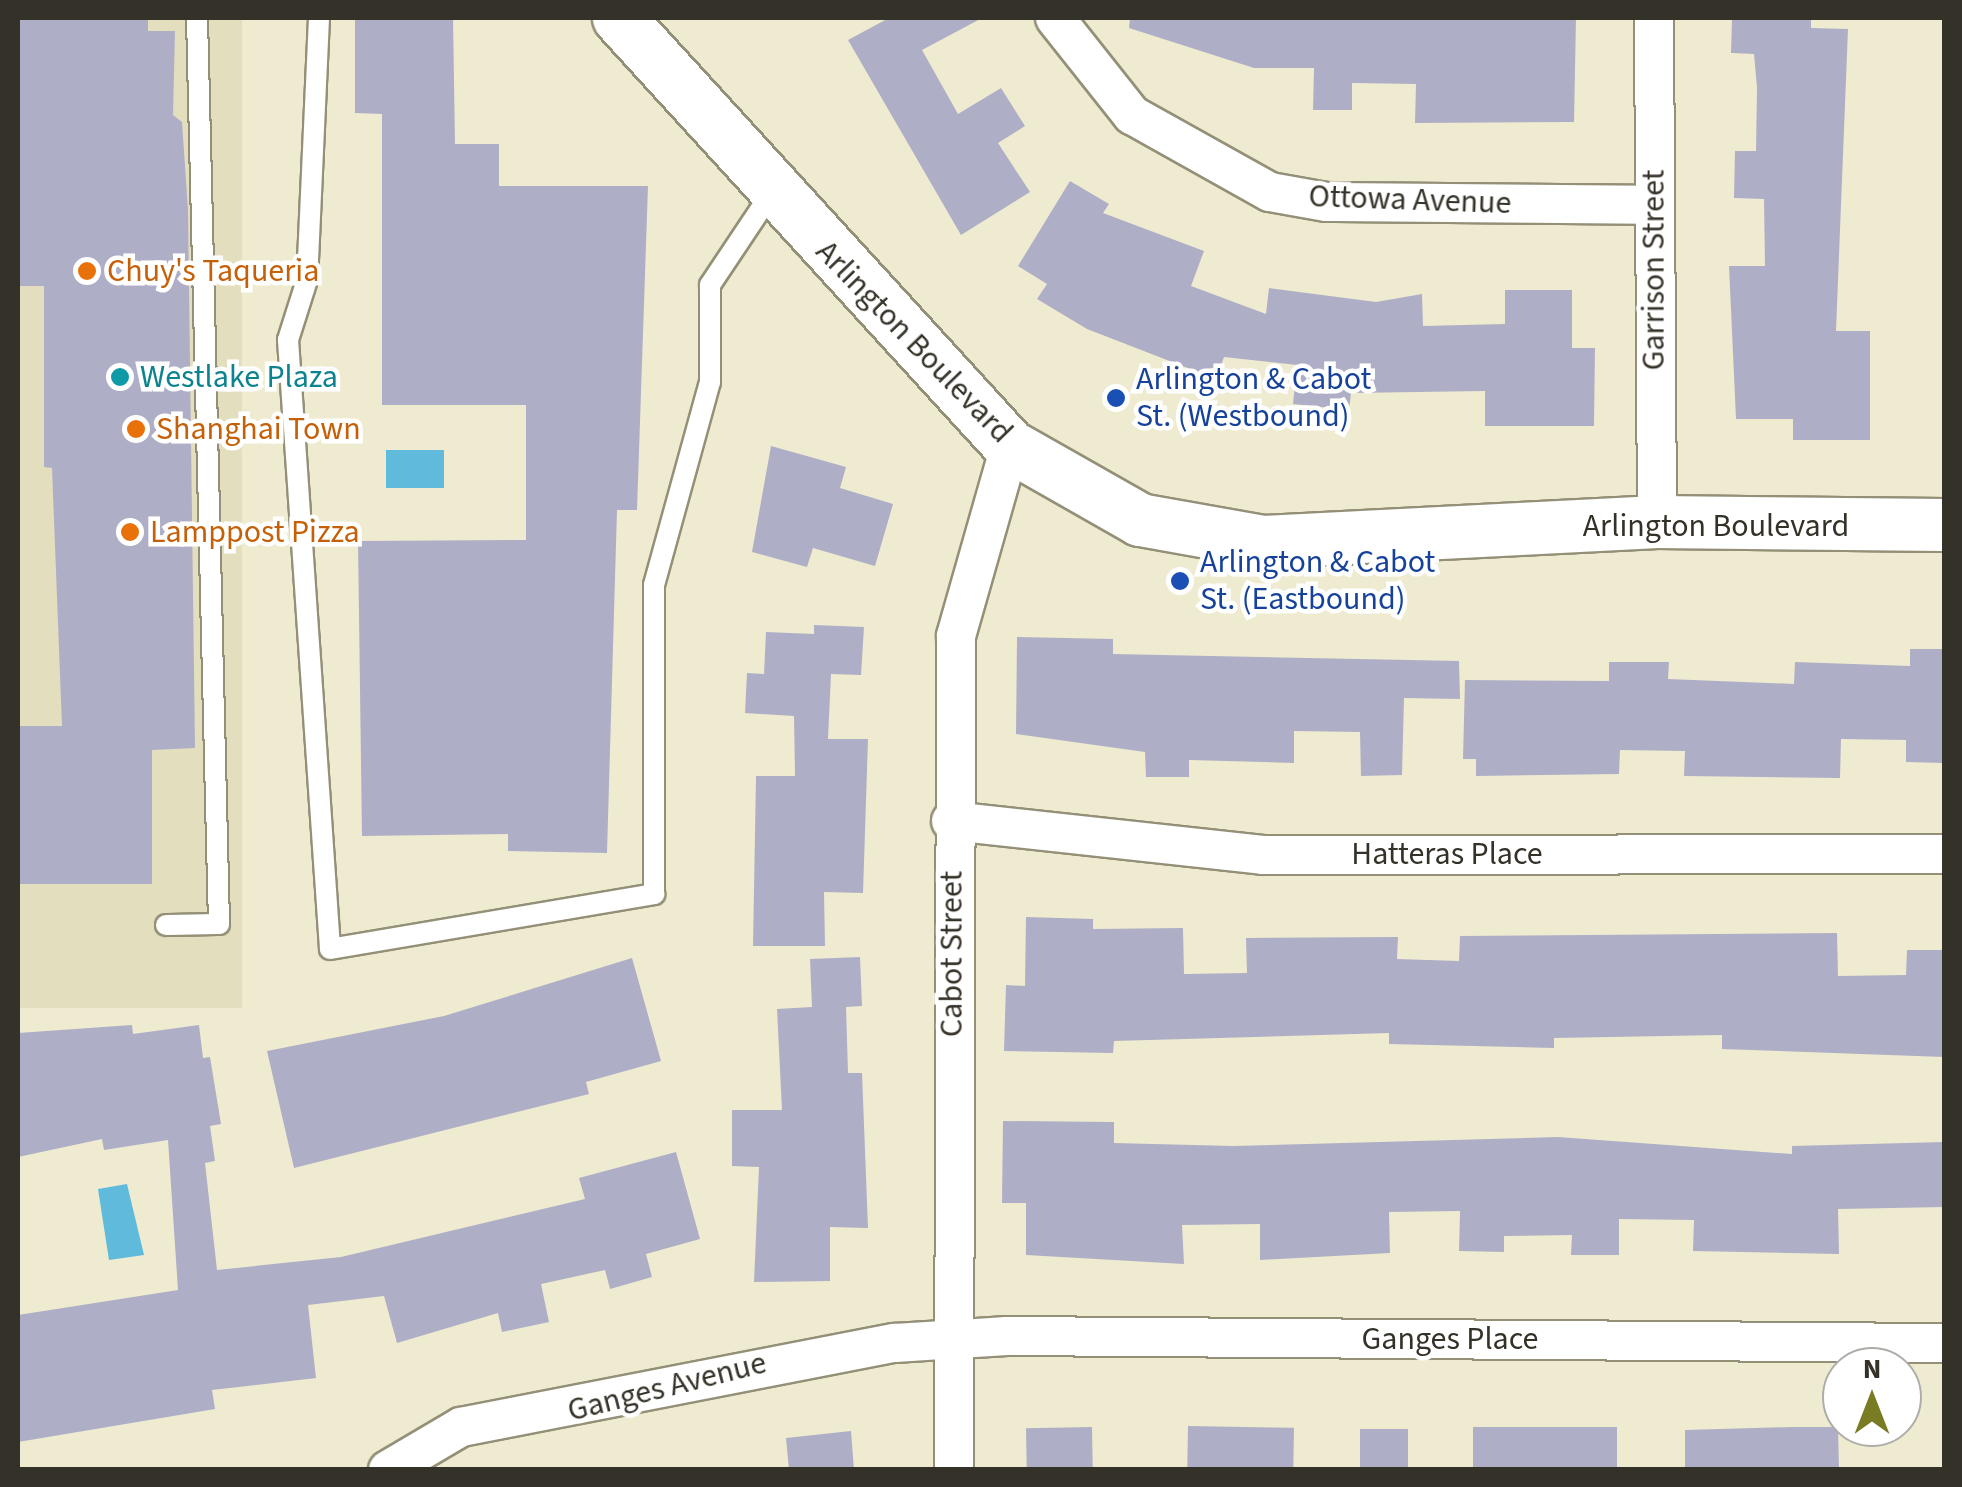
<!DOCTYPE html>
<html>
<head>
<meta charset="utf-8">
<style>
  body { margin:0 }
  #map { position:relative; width:1962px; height:1487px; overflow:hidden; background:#efebd0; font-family:"Source Sans 3",sans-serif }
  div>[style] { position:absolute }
  .built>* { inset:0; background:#e3debd; transform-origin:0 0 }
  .water>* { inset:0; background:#5fbadc; transform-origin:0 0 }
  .building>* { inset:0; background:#afaec7; transform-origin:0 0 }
  .roads { filter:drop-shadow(2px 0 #949078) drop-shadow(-2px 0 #949078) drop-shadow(0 2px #949078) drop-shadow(0 -2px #949078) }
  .lane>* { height:20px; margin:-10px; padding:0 10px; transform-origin:10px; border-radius:10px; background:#fff }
  .street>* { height:38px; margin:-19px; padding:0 19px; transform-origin:19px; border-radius:19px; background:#fff }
  .secondary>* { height:52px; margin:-26px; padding:0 26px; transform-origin:26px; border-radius:26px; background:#fff }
  .dots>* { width:28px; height:28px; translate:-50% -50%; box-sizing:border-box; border:5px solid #fff; border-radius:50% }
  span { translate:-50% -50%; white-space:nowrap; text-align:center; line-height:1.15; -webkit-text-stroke:9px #fff; paint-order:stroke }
  .street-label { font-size:32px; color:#343228 }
  .food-label { font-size:32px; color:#c56008 }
  .left { translate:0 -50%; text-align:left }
  .culture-label { font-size:32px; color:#0d838f }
  .transit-label { font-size:32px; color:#164399 }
  .frame { position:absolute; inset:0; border:20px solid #343228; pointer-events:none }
  .north { position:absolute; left:1822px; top:1347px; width:100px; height:100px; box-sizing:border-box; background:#fff; border:2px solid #aeada9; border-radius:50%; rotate:0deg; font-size:28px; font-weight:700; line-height:40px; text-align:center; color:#343228 }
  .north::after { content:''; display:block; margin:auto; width:35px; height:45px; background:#7a7c24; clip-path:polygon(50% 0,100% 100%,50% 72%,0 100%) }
</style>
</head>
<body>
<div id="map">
  <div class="built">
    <div style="left:18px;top:18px;width:224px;height:990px"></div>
  </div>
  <div class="water">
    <div style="left:444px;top:450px;width:38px;height:58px;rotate:90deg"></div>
    <div style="clip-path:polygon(127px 1184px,144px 1255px,109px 1260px,98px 1189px)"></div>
  </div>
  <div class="building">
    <div style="clip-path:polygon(18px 18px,148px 18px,148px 31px,175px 31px,173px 115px,182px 122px,188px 210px,195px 748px,152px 750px,152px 884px,18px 884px,18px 726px,62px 726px,52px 468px,44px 467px,44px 286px,18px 286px)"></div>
    <div style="clip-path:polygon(355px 18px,453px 18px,455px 144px,499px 144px,499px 186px,648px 186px,637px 510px,617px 510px,607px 853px,508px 851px,508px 834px,362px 836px,358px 541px,526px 540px,526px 405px,382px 405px,382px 114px,355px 113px)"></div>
    <div style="clip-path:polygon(889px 18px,982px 18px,922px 50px,958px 114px,1001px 88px,1025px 126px,998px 143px,1030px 192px,961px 235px,848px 40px)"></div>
    <div style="clip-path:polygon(1130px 18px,1576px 18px,1574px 122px,1415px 123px,1416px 84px,1352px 83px,1352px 110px,1313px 110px,1314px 68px,1254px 68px,1129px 28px)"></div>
    <div style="clip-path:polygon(1732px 18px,1811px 18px,1811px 28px,1848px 29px,1836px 331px,1870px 331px,1870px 440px,1793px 440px,1793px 419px,1736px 419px,1729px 266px,1765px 266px,1764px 199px,1734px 198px,1735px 151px,1756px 151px,1757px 88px,1754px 54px,1731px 53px)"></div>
    <div style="clip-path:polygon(1070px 181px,1109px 204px,1103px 213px,1204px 251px,1191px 286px,1266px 314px,1269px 288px,1376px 302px,1422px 294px,1423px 326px,1505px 324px,1505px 290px,1572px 290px,1572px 348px,1595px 348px,1594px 426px,1485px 426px,1485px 391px,1351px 393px,1349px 410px,1293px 404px,1297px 365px,1224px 357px,1216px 379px,1087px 329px,1037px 299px,1047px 284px,1018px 266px)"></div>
    <div style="clip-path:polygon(771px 446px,846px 467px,840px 488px,893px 504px,875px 566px,813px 548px,807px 567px,752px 552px)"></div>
    <div style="clip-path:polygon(814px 625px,864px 627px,861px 675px,831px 674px,828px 739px,868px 739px,863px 893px,824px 892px,825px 946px,753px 946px,756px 776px,795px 776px,794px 716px,745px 713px,747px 673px,764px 674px,766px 632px,814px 634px)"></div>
    <div style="clip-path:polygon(1017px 637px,1113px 639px,1113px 654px,1459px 661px,1460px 699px,1404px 698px,1402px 775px,1361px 776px,1360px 732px,1294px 731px,1294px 763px,1189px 760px,1189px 777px,1146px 777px,1145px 752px,1016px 734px)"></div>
    <div style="clip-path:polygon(1910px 649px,1944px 649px,1944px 763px,1906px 762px,1906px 740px,1841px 739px,1840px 778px,1684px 776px,1685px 751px,1620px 750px,1619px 774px,1476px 776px,1476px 759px,1463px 759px,1465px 680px,1609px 681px,1609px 662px,1669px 662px,1668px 679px,1794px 684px,1795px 662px,1910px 666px)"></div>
    <div style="clip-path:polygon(1026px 917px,1093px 919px,1093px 929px,1183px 928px,1184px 974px,1247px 973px,1246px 938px,1398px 937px,1397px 959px,1459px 961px,1460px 936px,1837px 933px,1838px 976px,1906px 975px,1907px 950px,1944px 950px,1944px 1057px,1722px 1049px,1722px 1035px,1554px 1038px,1554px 1048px,1389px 1044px,1389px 1033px,1114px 1041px,1113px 1053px,1004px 1051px,1006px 985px,1025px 986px)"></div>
    <div style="clip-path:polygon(860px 957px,862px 1006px,846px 1007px,848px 1073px,862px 1073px,868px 1228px,830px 1227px,830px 1281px,754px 1282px,759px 1167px,732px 1166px,732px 1110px,782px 1110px,777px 1009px,812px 1007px,810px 959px)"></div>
    <div style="clip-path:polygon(632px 958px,661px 1061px,586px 1082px,589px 1094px,294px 1168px,267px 1051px,444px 1016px)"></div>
    <div style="clip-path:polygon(132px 1025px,133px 1034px,199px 1025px,203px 1058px,210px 1057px,221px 1124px,210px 1126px,215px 1161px,205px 1163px,217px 1270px,341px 1257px,585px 1199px,579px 1178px,676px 1152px,700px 1239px,646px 1254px,652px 1277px,610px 1289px,605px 1270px,541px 1284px,549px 1322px,502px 1332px,498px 1313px,397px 1343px,384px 1296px,308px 1305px,316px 1378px,212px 1390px,215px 1409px,18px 1442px,18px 1315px,178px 1290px,168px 1140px,104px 1150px,102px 1139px,18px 1157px,18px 1033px)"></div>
    <div style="clip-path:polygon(1003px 1121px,1114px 1122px,1114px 1143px,1233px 1146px,1558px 1137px,1792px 1154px,1792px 1146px,1944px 1142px,1944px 1207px,1838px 1209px,1839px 1254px,1693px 1251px,1694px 1220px,1619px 1219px,1619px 1255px,1571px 1255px,1572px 1235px,1504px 1236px,1504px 1252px,1459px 1251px,1460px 1211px,1389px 1212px,1390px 1253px,1260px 1260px,1260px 1224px,1182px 1225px,1184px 1264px,1026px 1255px,1026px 1203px,1002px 1203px)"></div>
    <div style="left:1188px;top:1426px;width:106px;height:44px;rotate:1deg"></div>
    <div style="left:1092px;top:1427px;width:43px;height:66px;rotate:89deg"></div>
    <div style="left:1473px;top:1427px;width:144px;height:43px"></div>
    <div style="clip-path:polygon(1792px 1427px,1838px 1427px,1839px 1470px,1685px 1470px,1685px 1430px)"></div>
    <div style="left:1360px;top:1429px;width:48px;height:41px"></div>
    <div style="clip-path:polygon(851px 1431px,854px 1470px,789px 1470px,786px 1438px)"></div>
  </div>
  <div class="roads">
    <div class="lane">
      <div style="left:319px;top:18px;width:262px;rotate:92.6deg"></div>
      <div style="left:307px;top:280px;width:63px;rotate:107.6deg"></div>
      <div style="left:288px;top:340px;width:610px;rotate:86.05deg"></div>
      <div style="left:330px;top:949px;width:329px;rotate:-9.6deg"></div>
      <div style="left:654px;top:894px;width:309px;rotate:-90deg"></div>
      <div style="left:654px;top:585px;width:211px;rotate:-74.6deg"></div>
      <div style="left:710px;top:382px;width:97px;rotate:-90deg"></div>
      <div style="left:710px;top:285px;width:112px;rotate:-56.3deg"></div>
      <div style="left:166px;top:925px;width:53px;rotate:-1.1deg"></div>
      <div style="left:219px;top:924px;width:906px;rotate:-91.39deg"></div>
    </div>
    <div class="street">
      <div style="left:1055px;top:18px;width:124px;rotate:51.6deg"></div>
      <div style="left:1132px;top:115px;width:158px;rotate:29.2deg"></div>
      <div style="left:1270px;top:192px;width:57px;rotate:10.1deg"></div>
      <div style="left:1326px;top:202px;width:328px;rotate:0.5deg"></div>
      <div style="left:1654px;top:18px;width:504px;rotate:89.66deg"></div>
      <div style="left:951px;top:821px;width:313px;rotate:6.2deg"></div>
      <div style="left:1262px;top:855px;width:682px;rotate:-0.08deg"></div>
      <div style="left:388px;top:1470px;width:85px;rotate:-30.5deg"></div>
      <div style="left:461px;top:1427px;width:442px;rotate:-11deg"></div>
      <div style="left:895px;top:1343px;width:112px;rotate:-3.6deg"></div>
      <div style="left:1007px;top:1336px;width:937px;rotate:0.43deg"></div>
      <div style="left:954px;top:1470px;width:834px;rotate:-89.86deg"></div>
      <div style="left:956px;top:636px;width:198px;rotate:-74.1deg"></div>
    </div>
    <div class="secondary">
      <div style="left:619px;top:18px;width:580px;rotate:47.59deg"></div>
      <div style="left:1010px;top:446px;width:150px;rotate:29.6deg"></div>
      <div style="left:1140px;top:520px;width:126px;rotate:10.1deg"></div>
      <div style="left:1264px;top:542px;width:394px;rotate:-2.9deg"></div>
      <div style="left:1657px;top:522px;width:287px;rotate:0.6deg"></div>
    </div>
  </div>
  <div class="dots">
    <div style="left:87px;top:271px;background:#e8710a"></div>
    <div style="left:120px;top:377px;background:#0f9aa8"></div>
    <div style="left:1116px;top:398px;background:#1a4fb4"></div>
    <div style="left:136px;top:429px;background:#e8710a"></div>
    <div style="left:130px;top:532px;background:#e8710a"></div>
    <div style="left:1180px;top:581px;background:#1a4fb4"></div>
  </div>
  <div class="street-label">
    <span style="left:1410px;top:200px;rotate:2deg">Ottowa Avenue</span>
    <span style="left:1654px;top:270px;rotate:-90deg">Garrison Street</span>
    <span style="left:914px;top:342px;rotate:46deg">Arlington Boulevard</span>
    <span style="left:1716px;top:526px">Arlington Boulevard</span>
    <span style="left:1447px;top:854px">Hatteras Place</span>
    <span style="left:952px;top:954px;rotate:-90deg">Cabot Street</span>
    <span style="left:1450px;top:1339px">Ganges Place</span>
    <span style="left:667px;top:1387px;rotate:-14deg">Ganges Avenue</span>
  </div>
  <div class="food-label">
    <span class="left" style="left:107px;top:271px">Chuy's Taqueria</span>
    <span class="left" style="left:156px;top:429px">Shanghai Town</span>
    <span class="left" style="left:150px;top:532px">Lamppost Pizza</span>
  </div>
  <div class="culture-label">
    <span class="left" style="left:140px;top:377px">Westlake Plaza</span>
  </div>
  <div class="transit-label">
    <span class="left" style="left:1136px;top:398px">Arlington &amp; Cabot<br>St. (Westbound)</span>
    <span class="left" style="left:1200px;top:581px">Arlington &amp; Cabot<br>St. (Eastbound)</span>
  </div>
  <div class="frame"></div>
  <div class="north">N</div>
</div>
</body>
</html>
